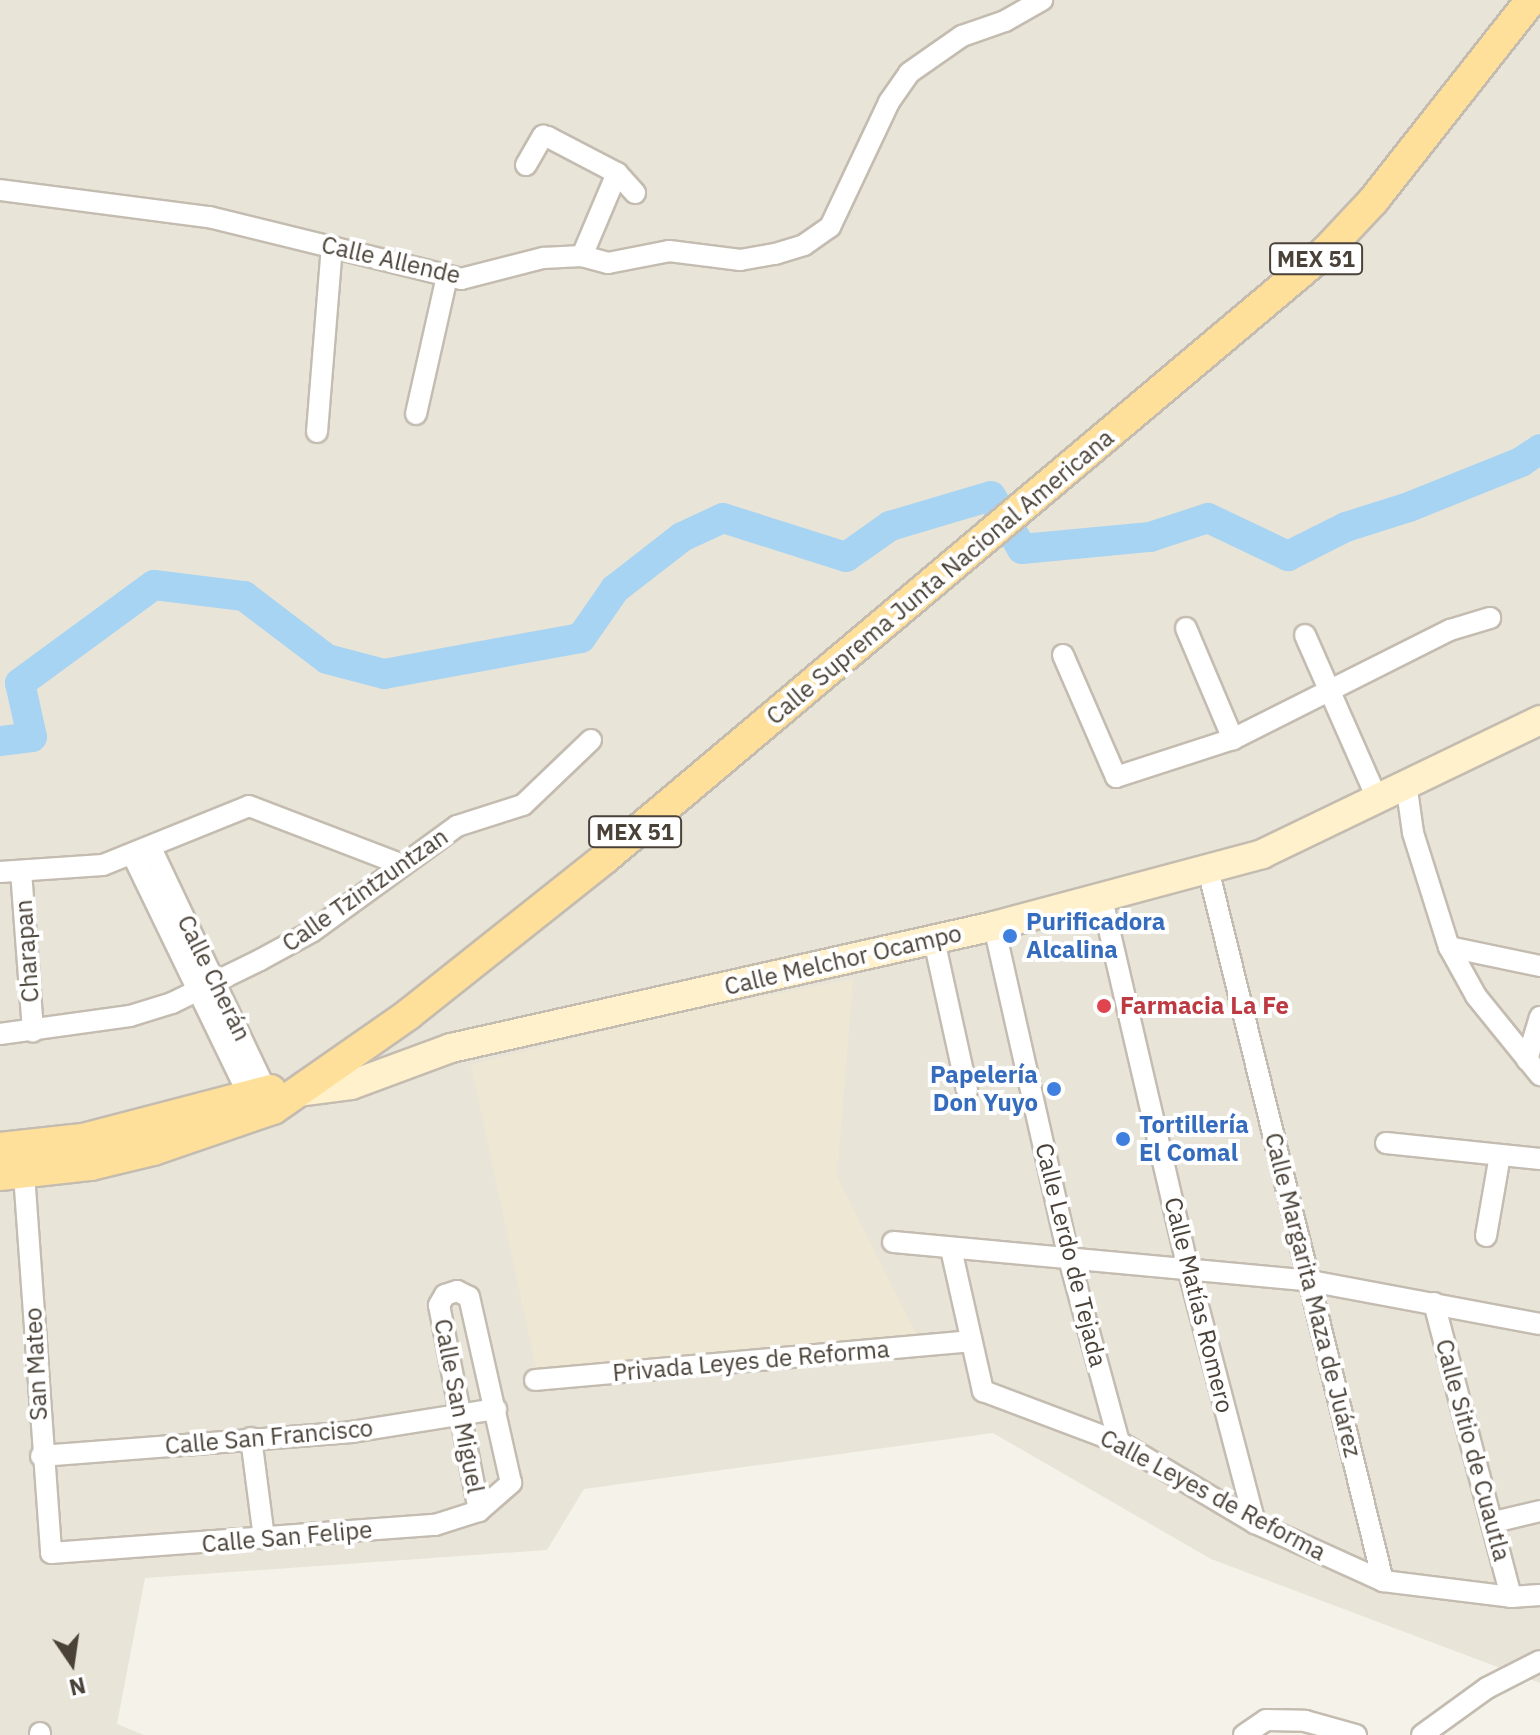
<!DOCTYPE html>
<html>
<head>
<meta charset="utf-8">
<style>
  body { margin:0 }
  #map { position:relative; width:1540px; height:1735px; overflow:hidden; background:#f5f2ea; font-family:"IBM Plex Sans",sans-serif }
  div>[style] { position:absolute }
  .residential>* { inset:0; background:#e9e4d8 }
  .education>* { inset:0; background:#eee7d4 }
  .river>* { height:30px; margin:-15px; padding:0 15px; transform-origin:15px; border-radius:15px; background:#a7d4f2 }
  .roads { filter:drop-shadow(2px 0 #c4bcb0) drop-shadow(-2px 0 #c4bcb0) drop-shadow(0 2px #c4bcb0) drop-shadow(0 -2px #c4bcb0) }
  .street>* { height:20px; margin:-10px; padding:0 10px; transform-origin:10px; border-radius:10px; background:#fff }
  .secondary>* { height:28px; margin:-14px; padding:0 14px; transform-origin:14px; border-radius:14px; background:#fff1cb }
  .primary>* { height:30px; margin:-15px; padding:0 15px; transform-origin:15px; border-radius:15px; background:#ffe09a }
  .dots>* { width:22px; height:22px; translate:-50% -50%; box-sizing:border-box; border:4px solid #fff; border-radius:50% }
  span { translate:-50% -50%; white-space:nowrap; text-align:center; line-height:1.15; -webkit-text-stroke:8px #fff; paint-order:stroke }
  .shield-label span { padding:2px 6px; background:#fff; border:2px solid; border-radius:6px; -webkit-text-stroke-width:0 }
  .shield-label { font-size:22px; color:#4a4238; font-weight:700 }
  .street-label { font-size:24px; color:#4a4238 }
  .shop-label { font-size:24px; color:#366cbe; font-weight:700 }
  .left { translate:0 -50%; text-align:left }
  .right { translate:-100% -50%; text-align:right }
  .health-label { font-size:24px; color:#be3a42; font-weight:700 }
  .north { position:absolute; left:32px; top:1623px; width:80px; height:80px; -webkit-text-stroke:6px #fff; paint-order:stroke; rotate:167deg; font-size:22px; font-weight:700; line-height:32px; text-align:center; color:#4a4238 }
  .north::after { content:''; display:block; margin:auto; width:28px; height:36px; background:#4a4238; clip-path:polygon(50% 0,100% 100%,50% 72%,0 100%) }
</style>
</head>
<body>
<div id="map">
  <div class="residential">
    <div style="clip-path:polygon(0 0,1540px 0,1540px 1683px,1211px 1559px,993px 1433px,584px 1489px,547px 1550px,145px 1578px,117px 1724px,144px 1735px,0 1735px)"></div>
  </div>
  <div class="education">
    <div style="clip-path:polygon(853px 979px,837px 1177px,917px 1336px,536px 1368px,471px 1065px,661px 1016px)"></div>
  </div>
  <div class="river">
    <div style="left:0;top:741px;width:32px;rotate:-7deg"></div>
    <div style="left:32px;top:737px;width:55px;rotate:-102.5deg"></div>
    <div style="left:20px;top:683px;width:166px;rotate:-36.2deg"></div>
    <div style="left:154px;top:585px;width:91px;rotate:7deg"></div>
    <div style="left:244px;top:596px;width:104px;rotate:37.2deg"></div>
    <div style="left:327px;top:659px;width:59px;rotate:14.7deg"></div>
    <div style="left:384px;top:674px;width:200px;rotate:-10.4deg"></div>
    <div style="left:581px;top:638px;width:60px;rotate:-55.2deg"></div>
    <div style="left:615px;top:589px;width:85px;rotate:-37.8deg"></div>
    <div style="left:682px;top:537px;width:45px;rotate:-24.9deg"></div>
    <div style="left:723px;top:518px;width:129px;rotate:17.6deg"></div>
    <div style="left:846px;top:557px;width:54px;rotate:-35.2deg"></div>
    <div style="left:890px;top:526px;width:105px;rotate:-16.5deg"></div>
    <div style="left:991px;top:496px;width:61px;rotate:59.7deg"></div>
    <div style="left:1022px;top:549px;width:129px;rotate:-5.4deg"></div>
    <div style="left:1150px;top:537px;width:61px;rotate:-18.1deg"></div>
    <div style="left:1208px;top:518px;width:89px;rotate:25.4deg"></div>
    <div style="left:1288px;top:556px;width:65px;rotate:-26.6deg"></div>
    <div style="left:1346px;top:527px;width:66px;rotate:-17.6deg"></div>
    <div style="left:1409px;top:507px;width:121px;rotate:-21.9deg"></div>
    <div style="left:1521px;top:462px;width:23px;rotate:-34deg"></div>
  </div>
  <div class="roads">
    <div class="street">
      <div style="left:526px;top:165px;width:34px;rotate:-60deg"></div>
      <div style="left:543px;top:136px;width:5px;rotate:11deg"></div>
      <div style="left:548px;top:137px;width:78px;rotate:27.6deg"></div>
      <div style="left:617px;top:173px;width:27px;rotate:48deg"></div>
      <div style="left:0;top:190px;width:211px;rotate:7.4deg"></div>
      <div style="left:209px;top:217px;width:260px;rotate:13.8deg"></div>
      <div style="left:461px;top:279px;width:85px;rotate:-14.4deg"></div>
      <div style="left:543px;top:258px;width:39px;rotate:-3deg"></div>
      <div style="left:582px;top:256px;width:27px;rotate:15deg"></div>
      <div style="left:608px;top:263px;width:62px;rotate:-11.1deg"></div>
      <div style="left:669px;top:251px;width:72px;rotate:7.2deg"></div>
      <div style="left:740px;top:260px;width:36px;rotate:-10deg"></div>
      <div style="left:775px;top:254px;width:30px;rotate:-17deg"></div>
      <div style="left:804px;top:245px;width:32px;rotate:-35deg"></div>
      <div style="left:830px;top:227px;width:138px;rotate:-64.7deg"></div>
      <div style="left:889px;top:102px;width:35px;rotate:-55deg"></div>
      <div style="left:909px;top:73px;width:65px;rotate:-34.9deg"></div>
      <div style="left:962px;top:36px;width:46px;rotate:-19.2deg"></div>
      <div style="left:1005px;top:21px;width:43px;rotate:-29.6deg"></div>
      <div style="left:582px;top:256px;width:90px;rotate:-67.1deg"></div>
      <div style="left:416px;top:414px;width:141px;rotate:-77.3deg"></div>
      <div style="left:317px;top:432px;width:186px;rotate:-85.4deg"></div>
      <div style="left:1186px;top:628px;width:121px;rotate:67.1deg"></div>
      <div style="left:1305px;top:635px;width:178px;rotate:66.2deg"></div>
      <div style="left:1063px;top:655px;width:133px;rotate:66.5deg"></div>
      <div style="left:1116px;top:777px;width:123px;rotate:-18deg"></div>
      <div style="left:1233px;top:739px;width:243px;rotate:-26.7deg"></div>
      <div style="left:1450px;top:630px;width:42px;rotate:-16.7deg"></div>
      <div style="left:1406px;top:783px;width:50px;rotate:82deg"></div>
      <div style="left:1413px;top:833px;width:120px;rotate:72.5deg"></div>
      <div style="left:1449px;top:947px;width:56px;rotate:61.1deg"></div>
      <div style="left:1476px;top:996px;width:102px;rotate:51deg"></div>
      <div style="left:151px;top:848px;width:280px;rotate:64.6deg"></div>
      <div style="left:133px;top:856px;width:276px;rotate:64.2deg"></div>
      <div style="left:1208px;top:869px;width:733px;rotate:76.19deg"></div>
      <div style="left:21px;top:871px;width:161px;rotate:85.7deg"></div>
      <div style="left:0;top:872px;width:103px;rotate:-3.9deg"></div>
      <div style="left:103px;top:865px;width:157px;rotate:-22deg"></div>
      <div style="left:249px;top:806px;width:165px;rotate:21deg"></div>
      <div style="left:1102px;top:899px;width:379px;rotate:76.9deg"></div>
      <div style="left:1188px;top:1268px;width:264px;rotate:75.3deg"></div>
      <div style="left:994px;top:926px;width:344px;rotate:77.3deg"></div>
      <div style="left:1070px;top:1262px;width:187px;rotate:74.8deg"></div>
      <div style="left:934px;top:940px;width:154px;rotate:77.6deg"></div>
      <div style="left:1449px;top:947px;width:93px;rotate:11.8deg"></div>
      <div style="left:0;top:1034px;width:131px;rotate:-7.9deg"></div>
      <div style="left:130px;top:1016px;width:44px;rotate:-17.2deg"></div>
      <div style="left:172px;top:1003px;width:98px;rotate:-26deg"></div>
      <div style="left:260px;top:960px;width:60px;rotate:-28.7deg"></div>
      <div style="left:313px;top:931px;width:178px;rotate:-36.1deg"></div>
      <div style="left:457px;top:826px;width:69px;rotate:-17.7deg"></div>
      <div style="left:523px;top:805px;width:94px;rotate:-43.7deg"></div>
      <div style="left:1527px;top:1060px;width:45px;rotate:-73.2deg"></div>
      <div style="left:1386px;top:1143px;width:155px;rotate:5.9deg"></div>
      <div style="left:24px;top:1174px;width:380px;rotate:85.9deg"></div>
      <div style="left:51px;top:1553px;width:385px;rotate:-4.2deg"></div>
      <div style="left:435px;top:1525px;width:46px;rotate:-17.7deg"></div>
      <div style="left:479px;top:1511px;width:43px;rotate:-41.2deg"></div>
      <div style="left:511px;top:1483px;width:191px;rotate:-102.7deg"></div>
      <div style="left:469px;top:1297px;width:13px;rotate:-153deg"></div>
      <div style="left:457px;top:1291px;width:13px;rotate:162deg"></div>
      <div style="left:445px;top:1295px;width:12px;rotate:121deg"></div>
      <div style="left:439px;top:1305px;width:210px;rotate:79deg"></div>
      <div style="left:1486px;top:1236px;width:82px;rotate:-80.2deg"></div>
      <div style="left:893px;top:1242px;width:419px;rotate:5.3deg"></div>
      <div style="left:1310px;top:1281px;width:234px;rotate:10.6deg"></div>
      <div style="left:951px;top:1249px;width:146px;rotate:77.3deg"></div>
      <div style="left:983px;top:1391px;width:145px;rotate:20.6deg"></div>
      <div style="left:1119px;top:1442px;width:158px;rotate:30.8deg"></div>
      <div style="left:1255px;top:1523px;width:141px;rotate:24.4deg"></div>
      <div style="left:1383px;top:1581px;width:129px;rotate:7.1deg"></div>
      <div style="left:1511px;top:1597px;width:29px;rotate:-4deg"></div>
      <div style="left:1434px;top:1303px;width:304px;rotate:75.3deg"></div>
      <div style="left:535px;top:1380px;width:435px;rotate:-5.1deg"></div>
      <div style="left:251px;top:1438px;width:101px;rotate:82.6deg"></div>
      <div style="left:41px;top:1456px;width:311px;rotate:-4.4deg"></div>
      <div style="left:351px;top:1432px;width:147px;rotate:-9deg"></div>
      <div style="left:1494px;top:1522px;width:47px;rotate:-13.4deg"></div>
      <div style="left:40px;top:1735px;width:2px;rotate:-90deg"></div>
      <div style="left:1244px;top:1735px;width:27px;rotate:-34deg"></div>
      <div style="left:1266px;top:1720px;width:39px;rotate:1deg"></div>
      <div style="left:1305px;top:1721px;width:53px;rotate:15.4deg"></div>
      <div style="left:1422px;top:1735px;width:80px;rotate:-35.9deg"></div>
      <div style="left:1487px;top:1688px;width:59px;rotate:-27deg"></div>
    </div>
    <div class="secondary">
      <div style="left:299px;top:1092px;width:52px;rotate:-7.7deg"></div>
      <div style="left:351px;top:1085px;width:107px;rotate:-20.3deg"></div>
      <div style="left:451px;top:1048px;width:557px;rotate:-12.66deg"></div>
      <div style="left:994px;top:926px;width:278px;rotate:-15deg"></div>
      <div style="left:1262px;top:854px;width:309px;rotate:-25.7deg"></div>
    </div>
    <div class="primary">
      <div style="left:0;top:1148px;width:83px;rotate:-6.2deg"></div>
      <div style="left:83px;top:1139px;width:194px;rotate:-14.6deg"></div>
      <div style="left:0;top:1175px;width:92px;rotate:-6.3deg"></div>
      <div style="left:91px;top:1165px;width:64px;rotate:-13.6deg"></div>
      <div style="left:153px;top:1150px;width:127px;rotate:-18.9deg"></div>
      <div style="left:273px;top:1109px;width:166px;rotate:-34.9deg"></div>
      <div style="left:409px;top:1014px;width:249px;rotate:-38.5deg"></div>
      <div style="left:604px;top:859px;width:944px;rotate:-40.1deg"></div>
      <div style="left:1326px;top:251px;width:69px;rotate:-46.8deg"></div>
      <div style="left:1373px;top:201px;width:256px;rotate:-51.8deg"></div>
    </div>
  </div>
  <div class="dots">
    <div style="left:1010px;top:936px;background:#3f7fe0"></div>
    <div style="left:1104px;top:1006px;background:#e0444e"></div>
    <div style="left:1054px;top:1089px;background:#3f7fe0"></div>
    <div style="left:1123px;top:1139px;background:#3f7fe0"></div>
  </div>
  <div class="shield-label">
    <span style="left:1316px;top:259px">MEX 51</span>
    <span style="left:635px;top:832px">MEX 51</span>
  </div>
  <div class="street-label">
    <span style="left:391px;top:260px;rotate:13deg">Calle Allende</span>
    <span style="left:940px;top:577px;rotate:-40deg">Calle Suprema Junta Nacional Americana</span>
    <span style="left:365px;top:890px;rotate:-35deg">Calle Tzintzuntzan</span>
    <span style="left:27px;top:951px;rotate:-94deg">Charapan</span>
    <span style="left:843px;top:960px;rotate:-13deg">Calle Melchor Ocampo</span>
    <span style="left:214px;top:978px;rotate:64deg">Calle Cherán</span>
    <span style="left:1071px;top:1255px;rotate:76deg">Calle Lerdo de Tejada</span>
    <span style="left:1313px;top:1295px;rotate:76deg">Calle Margarita Maza de Juárez</span>
    <span style="left:1199px;top:1305px;rotate:76deg">Calle Matías Romero</span>
    <span style="left:751px;top:1361px;rotate:-5deg">Privada Leyes de Reforma</span>
    <span style="left:36px;top:1364px;rotate:-93deg">San Mateo</span>
    <span style="left:459px;top:1406px;rotate:79deg">Calle San Miguel</span>
    <span style="left:269px;top:1437px;rotate:-5deg">Calle San Francisco</span>
    <span style="left:1473px;top:1450px;rotate:75deg">Calle Sitio de Cuautla</span>
    <span style="left:1213px;top:1495px;rotate:28deg">Calle Leyes de Reforma</span>
    <span style="left:287px;top:1537px;rotate:-5deg">Calle San Felipe</span>
  </div>
  <div class="shop-label">
    <span class="left" style="left:1026px;top:936px">Purificadora<br>Alcalina</span>
    <span class="right" style="left:1038px;top:1089px">Papelería<br>Don Yuyo</span>
    <span class="left" style="left:1139px;top:1139px">Tortillería<br>El Comal</span>
  </div>
  <div class="health-label">
    <span class="left" style="left:1120px;top:1006px">Farmacia La Fe</span>
  </div>
  <div class="north">N</div>
</div>
</body>
</html>
